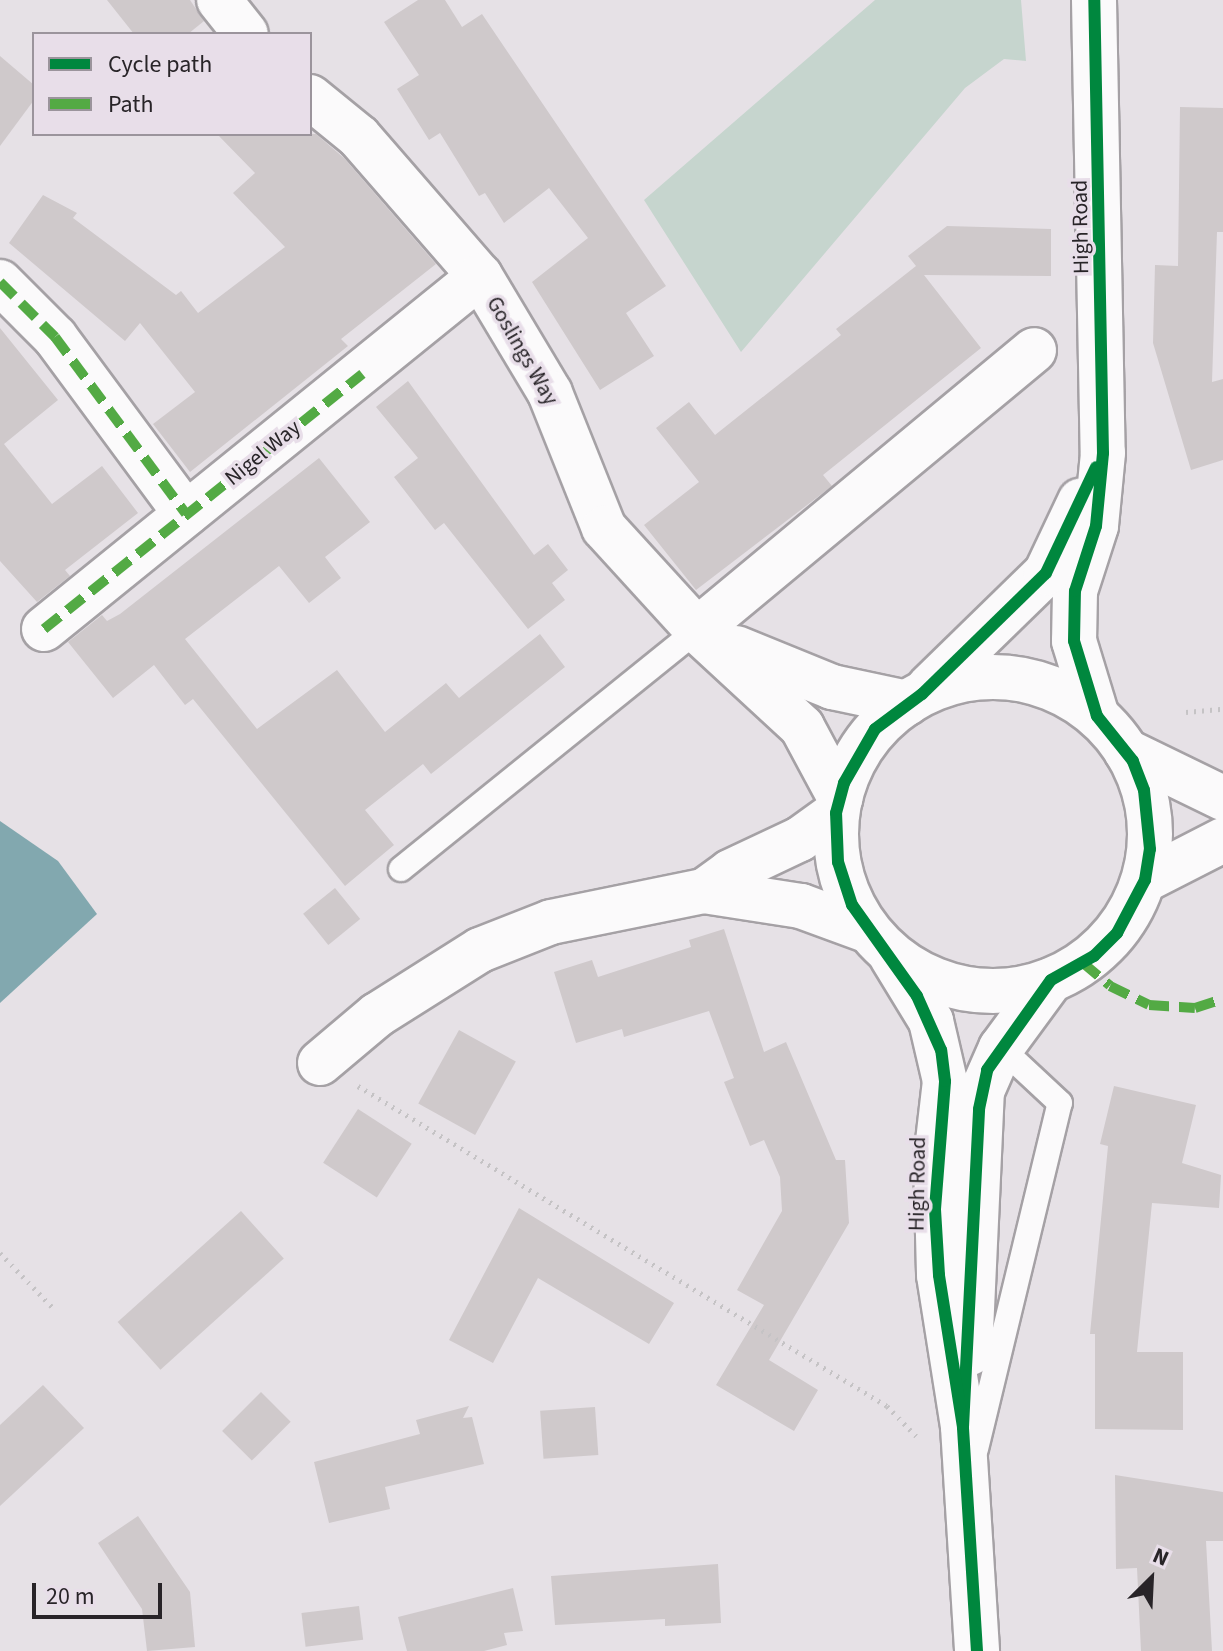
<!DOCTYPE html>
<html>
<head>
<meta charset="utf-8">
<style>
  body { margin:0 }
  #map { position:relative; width:1223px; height:1651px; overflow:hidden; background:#e6e1e6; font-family:"Source Sans 3",sans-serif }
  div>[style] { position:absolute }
  .green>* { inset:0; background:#c6d5ce }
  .water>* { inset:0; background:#82a8af }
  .building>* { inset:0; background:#cfc9cb; transform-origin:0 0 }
  .path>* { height:5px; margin-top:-2.5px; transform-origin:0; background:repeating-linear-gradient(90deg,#c5c3c5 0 2px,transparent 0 8px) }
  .roads { filter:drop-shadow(2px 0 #a5a1a5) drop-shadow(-2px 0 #a5a1a5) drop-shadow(0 2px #a5a1a5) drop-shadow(0 -2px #a5a1a5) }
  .service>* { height:24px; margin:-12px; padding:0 12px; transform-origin:12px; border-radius:12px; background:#fbfafb }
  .minor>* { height:44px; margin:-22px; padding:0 22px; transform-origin:22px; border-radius:22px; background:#fbfafb }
  .tertiary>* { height:44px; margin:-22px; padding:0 22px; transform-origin:22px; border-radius:22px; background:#fbfafb }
  .tertiary>.ring { margin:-22px; padding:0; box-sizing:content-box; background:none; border:44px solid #fbfafb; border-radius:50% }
  .quiet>* { height:10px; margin-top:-5px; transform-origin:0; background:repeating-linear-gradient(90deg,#53aa44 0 20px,transparent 0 30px) }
  .cycleway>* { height:12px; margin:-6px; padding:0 6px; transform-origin:6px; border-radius:6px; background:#00873e }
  span { translate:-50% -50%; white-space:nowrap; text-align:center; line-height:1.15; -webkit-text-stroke:7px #e8dee9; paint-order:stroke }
  .street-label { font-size:22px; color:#282428 }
  .legend { position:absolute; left:32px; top:32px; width:280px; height:104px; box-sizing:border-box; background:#e8dee9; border:2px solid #9b949c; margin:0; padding:10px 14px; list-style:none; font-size:24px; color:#282428 }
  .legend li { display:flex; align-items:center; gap:16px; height:40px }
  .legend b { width:40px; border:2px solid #9b949c }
  .north { position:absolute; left:1111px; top:1539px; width:80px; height:80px; -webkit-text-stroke:6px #e8dee9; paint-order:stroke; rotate:24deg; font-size:22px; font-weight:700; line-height:32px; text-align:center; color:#282428 }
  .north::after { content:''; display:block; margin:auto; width:28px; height:36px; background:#282428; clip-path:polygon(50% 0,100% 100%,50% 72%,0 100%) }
  .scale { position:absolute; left:32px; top:1583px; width:130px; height:36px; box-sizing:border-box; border:4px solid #282428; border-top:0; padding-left:10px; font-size:24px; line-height:28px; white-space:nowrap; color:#282428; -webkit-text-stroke:6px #e8dee9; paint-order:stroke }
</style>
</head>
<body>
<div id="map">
  <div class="green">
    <div style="clip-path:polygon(875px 0,1021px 0,1026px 61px,1004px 59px,965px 88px,741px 352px,644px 200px)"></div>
  </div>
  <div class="water">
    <div style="clip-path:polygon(0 821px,58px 861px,97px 914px,0 1003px)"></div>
  </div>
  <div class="building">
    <div style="clip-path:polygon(107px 0,190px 0,204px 21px,188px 34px,134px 34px)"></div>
    <div style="clip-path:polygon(418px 0,445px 0,462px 27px,482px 14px,666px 286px,626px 313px,654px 356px,600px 390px,532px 282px,588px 238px,549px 188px,504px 223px,485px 193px,479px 196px,440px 133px,429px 140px,397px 89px,419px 75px,384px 22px)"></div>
    <div style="clip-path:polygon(0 56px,34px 85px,34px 100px,0 146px)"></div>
    <div style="clip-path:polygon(1180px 107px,1223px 108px,1223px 232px,1217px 232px,1212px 382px,1223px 379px,1223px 460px,1191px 470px,1153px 343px,1155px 265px,1178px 266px)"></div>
    <div style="clip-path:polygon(217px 134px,316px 134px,344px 158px,436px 264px,341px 339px,348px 346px,190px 472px,153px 424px,195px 392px,140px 323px,125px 341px,9px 243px,43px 195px,77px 213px,73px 218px,176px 295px,181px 291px,198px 313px,285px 247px,233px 193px,255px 173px)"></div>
    <div style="clip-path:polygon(947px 226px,1051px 229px,1051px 276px,924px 275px,981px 348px,823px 475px,832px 486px,696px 590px,644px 525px,699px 482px,656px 428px,689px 402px,715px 435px,841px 335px,836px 329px,916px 266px,908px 256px)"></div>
    <div style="clip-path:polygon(0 328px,58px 400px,4px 444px,52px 504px,102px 466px,138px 513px,65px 570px,70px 576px,37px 602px,0 561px)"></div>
    <div style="clip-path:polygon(408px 381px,534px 555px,548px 544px,568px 570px,552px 583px,565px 600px,528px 629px,444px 523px,435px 530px,394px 477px,418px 458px,376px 407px)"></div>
    <div style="clip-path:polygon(319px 458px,370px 522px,325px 557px,341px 578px,309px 603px,279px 566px,185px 639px,257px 729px,337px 670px,385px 732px,446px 683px,459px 698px,540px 634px,565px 667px,431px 774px,423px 764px,365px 810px,394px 845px,345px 886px,193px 699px,185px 705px,154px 665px,113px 698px,68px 642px,102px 615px,107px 621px,120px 614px)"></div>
    <div style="left:335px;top:888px;width:40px;height:41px;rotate:51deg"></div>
    <div style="clip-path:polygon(724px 929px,764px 1052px,786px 1042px,836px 1160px,845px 1160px,849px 1223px,769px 1360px,818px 1390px,794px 1431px,716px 1385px,764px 1305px,737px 1290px,782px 1211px,780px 1177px,764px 1140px,750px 1146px,724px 1082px,734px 1078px,709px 1011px,624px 1037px,622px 1029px,576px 1043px,554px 972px,592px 960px,598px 977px,691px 947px,689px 940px)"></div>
    <div style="left:459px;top:1030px;width:65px;height:84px;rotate:29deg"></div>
    <div style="clip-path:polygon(1114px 1086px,1196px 1105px,1182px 1163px,1221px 1175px,1219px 1208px,1152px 1203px,1137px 1352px,1183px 1352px,1183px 1430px,1095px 1429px,1095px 1334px,1090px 1334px,1108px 1146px,1100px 1144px)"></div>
    <div style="left:358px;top:1109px;width:64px;height:64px;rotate:33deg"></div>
    <div style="clip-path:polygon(519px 1208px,674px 1303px,649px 1344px,538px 1278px,493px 1363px,449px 1340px)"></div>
    <div style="left:241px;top:1211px;width:64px;height:166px;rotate:48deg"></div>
    <div style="clip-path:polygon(43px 1385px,84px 1428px,0 1506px,0 1425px)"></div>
    <div style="left:261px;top:1392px;width:42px;height:55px;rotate:45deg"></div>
    <div style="clip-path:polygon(469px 1406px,463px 1418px,472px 1417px,484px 1464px,385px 1487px,390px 1509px,329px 1523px,314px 1462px,420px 1434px,416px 1420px)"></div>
    <div style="left:595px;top:1407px;width:48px;height:55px;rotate:86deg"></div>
    <div style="clip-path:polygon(1115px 1475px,1223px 1492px,1223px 1541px,1206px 1541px,1212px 1651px,1141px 1651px,1137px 1568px,1116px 1569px)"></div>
    <div style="clip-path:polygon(138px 1516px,190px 1592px,195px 1647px,147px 1651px,142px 1609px,98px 1543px)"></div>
    <div style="clip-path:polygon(718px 1564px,721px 1623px,665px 1626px,665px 1619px,555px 1625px,551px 1576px)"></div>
    <div style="clip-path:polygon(513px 1588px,523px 1631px,504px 1633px,507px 1645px,484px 1651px,407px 1651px,398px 1617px)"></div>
    <div style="left:359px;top:1606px;width:34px;height:58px;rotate:83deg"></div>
  </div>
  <div class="path">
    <div style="left:1186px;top:712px;width:37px;rotate:-5deg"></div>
    <div style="left:358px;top:1086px;width:618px;rotate:31.17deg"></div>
    <div style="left:887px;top:1406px;width:45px;rotate:45.9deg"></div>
    <div style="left:0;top:1253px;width:79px;rotate:46deg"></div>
  </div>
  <div class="roads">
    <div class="service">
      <div style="left:401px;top:869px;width:380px;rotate:-38.9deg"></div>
      <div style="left:976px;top:1449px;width:356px;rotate:-76.4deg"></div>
      <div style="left:1060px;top:1103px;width:81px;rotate:-137deg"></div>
    </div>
    <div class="minor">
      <div style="left:219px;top:0;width:43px;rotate:51.5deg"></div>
      <div style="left:310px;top:97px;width:63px;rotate:39.2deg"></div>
      <div style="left:359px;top:137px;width:184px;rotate:49deg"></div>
      <div style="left:480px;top:276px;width:136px;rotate:59.1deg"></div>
      <div style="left:550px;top:393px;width:145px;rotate:68.2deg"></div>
      <div style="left:604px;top:528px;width:138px;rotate:47.6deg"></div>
      <div style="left:697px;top:630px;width:143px;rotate:42.7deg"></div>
      <div style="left:802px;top:727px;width:81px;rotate:61.8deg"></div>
      <div style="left:0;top:282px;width:78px;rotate:45deg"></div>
      <div style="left:55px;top:337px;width:220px;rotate:53.5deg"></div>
      <div style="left:44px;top:629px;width:561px;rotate:-38.99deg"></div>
      <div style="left:697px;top:630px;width:438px;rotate:-39.7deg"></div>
      <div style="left:736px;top:648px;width:104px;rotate:22.1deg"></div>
      <div style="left:832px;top:687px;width:77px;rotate:12deg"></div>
      <div style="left:704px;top:891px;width:32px;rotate:-36deg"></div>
      <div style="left:730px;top:872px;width:77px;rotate:-25.2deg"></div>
      <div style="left:800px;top:839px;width:44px;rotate:-35.8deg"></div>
      <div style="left:320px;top:1063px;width:75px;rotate:-40.1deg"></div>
      <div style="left:377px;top:1015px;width:122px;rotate:-32.3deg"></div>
      <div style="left:480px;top:950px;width:76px;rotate:-21.5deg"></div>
      <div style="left:551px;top:922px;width:156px;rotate:-11.5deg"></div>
      <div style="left:704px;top:891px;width:98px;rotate:8.8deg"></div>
      <div style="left:801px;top:906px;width:72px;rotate:20.2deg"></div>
    </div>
    <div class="tertiary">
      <div style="left:1094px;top:0;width:453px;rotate:88.9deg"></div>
      <div style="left:1103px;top:453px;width:73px;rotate:95.5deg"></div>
      <div style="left:1096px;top:526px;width:68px;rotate:107.9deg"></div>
      <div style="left:1075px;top:591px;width:50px;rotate:91.1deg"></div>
      <div style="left:1074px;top:641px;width:78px;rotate:73deg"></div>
      <div class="ring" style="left:836px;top:677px;width:270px;height:270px"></div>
      <div style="left:929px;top:687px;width:163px;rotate:-44.3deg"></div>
      <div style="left:1046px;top:573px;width:80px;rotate:-64.7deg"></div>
      <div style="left:1126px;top:751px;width:108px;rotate:25.9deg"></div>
      <div style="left:1145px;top:880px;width:88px;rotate:-27.1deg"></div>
      <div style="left:892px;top:957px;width:75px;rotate:58.6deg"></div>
      <div style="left:931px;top:1021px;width:62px;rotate:76.9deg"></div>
      <div style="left:945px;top:1081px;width:79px;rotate:96.6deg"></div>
      <div style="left:936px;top:1159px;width:116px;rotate:88.5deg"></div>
      <div style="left:939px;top:1275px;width:154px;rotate:81deg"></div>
      <div style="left:963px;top:1427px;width:224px;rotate:86.4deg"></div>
      <div style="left:970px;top:1353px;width:262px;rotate:-87.4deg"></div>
      <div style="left:982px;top:1091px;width:47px;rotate:-66.2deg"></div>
      <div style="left:1001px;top:1048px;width:84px;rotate:-53.7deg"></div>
    </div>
  </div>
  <div class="quiet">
    <div style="left:0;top:282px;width:78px;rotate:45deg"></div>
    <div style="left:55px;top:337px;width:220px;rotate:53.5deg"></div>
    <div style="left:44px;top:629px;width:408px;rotate:-38.7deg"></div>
    <div style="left:1083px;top:963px;width:35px;rotate:40deg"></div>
    <div style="left:1110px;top:986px;width:43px;rotate:26deg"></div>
    <div style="left:1149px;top:1005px;width:46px;rotate:3.7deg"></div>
    <div style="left:1195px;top:1008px;width:29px;rotate:-18deg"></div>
  </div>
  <div class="cycleway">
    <div style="left:963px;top:1427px;width:318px;rotate:-87.1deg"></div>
    <div style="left:979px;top:1109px;width:40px;rotate:-78deg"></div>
    <div style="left:987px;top:1070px;width:110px;rotate:-54.6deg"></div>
    <div style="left:1051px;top:980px;width:49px;rotate:-29.2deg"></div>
    <div style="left:1094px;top:956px;width:33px;rotate:-45deg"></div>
    <div style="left:1117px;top:933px;width:60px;rotate:-62.2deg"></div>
    <div style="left:1145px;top:880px;width:31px;rotate:-81deg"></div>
    <div style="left:1150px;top:849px;width:59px;rotate:-95.8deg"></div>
    <div style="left:1144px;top:790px;width:31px;rotate:-111deg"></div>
    <div style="left:1133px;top:761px;width:58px;rotate:-128.7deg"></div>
    <div style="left:1097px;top:716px;width:78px;rotate:-107deg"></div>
    <div style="left:1074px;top:641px;width:50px;rotate:-88.9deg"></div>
    <div style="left:1075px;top:591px;width:68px;rotate:-72.1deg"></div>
    <div style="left:1096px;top:526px;width:73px;rotate:-84.5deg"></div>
    <div style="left:1103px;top:453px;width:453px;rotate:-91.1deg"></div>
    <div style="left:977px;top:1651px;width:224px;rotate:-93.6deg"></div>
    <div style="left:963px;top:1427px;width:154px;rotate:-99deg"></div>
    <div style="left:939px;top:1275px;width:66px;rotate:-93.5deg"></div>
    <div style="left:935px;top:1209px;width:128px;rotate:-85.5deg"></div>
    <div style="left:945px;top:1081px;width:31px;rotate:-97deg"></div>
    <div style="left:941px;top:1050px;width:59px;rotate:-114deg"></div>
    <div style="left:917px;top:996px;width:112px;rotate:-125.5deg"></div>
    <div style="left:852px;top:905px;width:45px;rotate:-108deg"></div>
    <div style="left:838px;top:862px;width:49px;rotate:-92.3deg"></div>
    <div style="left:836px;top:813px;width:31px;rotate:-75deg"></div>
    <div style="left:844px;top:783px;width:62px;rotate:-60.1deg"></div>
    <div style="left:875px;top:729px;width:59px;rotate:-36.7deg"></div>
    <div style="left:922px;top:694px;width:173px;rotate:-44.3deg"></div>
    <div style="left:1046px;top:573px;width:117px;rotate:-64.7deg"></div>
  </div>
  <div class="street-label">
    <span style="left:1081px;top:227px;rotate:-91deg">High Road</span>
    <span style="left:522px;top:351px;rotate:60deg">Goslings Way</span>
    <span style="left:263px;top:453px;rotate:-39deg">Nigel Way</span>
    <span style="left:918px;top:1184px;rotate:-89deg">High Road</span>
  </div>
  <ul class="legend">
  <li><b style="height:10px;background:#00873e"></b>Cycle path</li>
  <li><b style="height:10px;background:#53aa44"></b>Path</li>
  </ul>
  <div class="north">N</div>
  <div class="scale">20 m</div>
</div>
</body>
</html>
